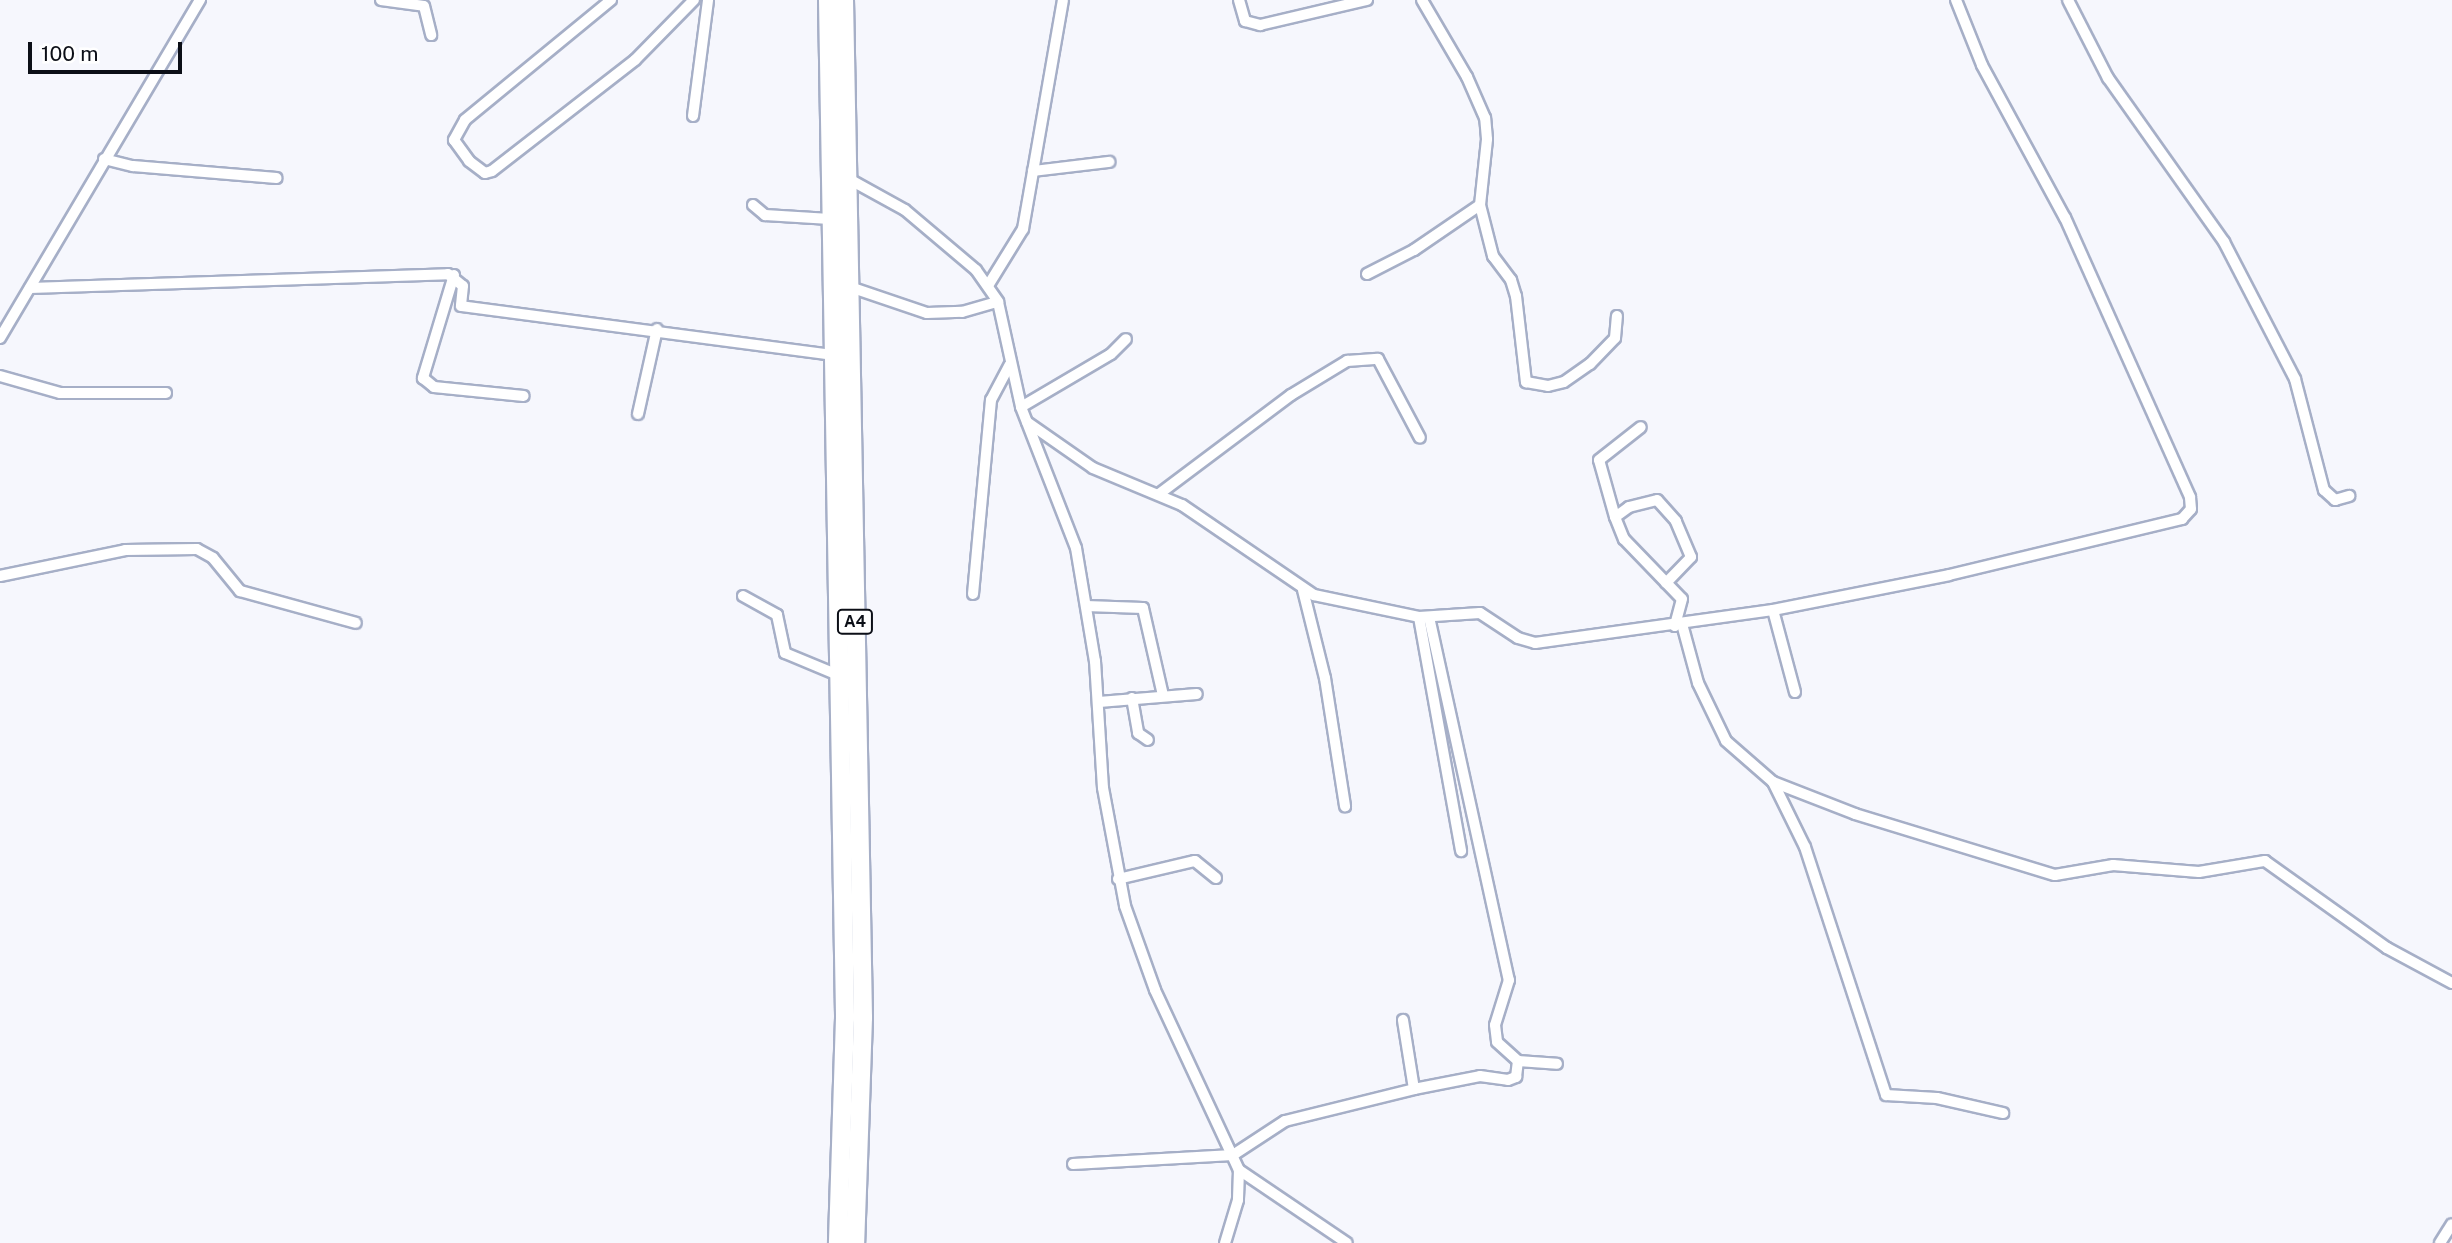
<!DOCTYPE html>
<html>
<head>
<meta charset="utf-8">
<style>
  body { margin:0 }
  #map { position:relative; width:2452px; height:1243px; overflow:hidden; background:#f6f7fd; font-family:"Public Sans",sans-serif }
  div>[style] { position:absolute }
  .roads { filter:drop-shadow(2px 0 #a6afc7) drop-shadow(-2px 0 #a6afc7) drop-shadow(0 2px #a6afc7) drop-shadow(0 -2px #a6afc7) }
  .minor>* { height:10px; margin:-5px; padding:0 5px; transform-origin:5px; border-radius:5px; background:#fff }
  .trunk>* { height:18px; margin:-9px; padding:0 9px; transform-origin:9px; border-radius:9px; background:#fff }
  span { translate:-50% -50%; white-space:nowrap; text-align:center; line-height:1.15; -webkit-text-stroke:6px #fff; paint-order:stroke }
  .shield-label span { padding:2px 5px; background:#fff; border:2px solid; border-radius:5px; -webkit-text-stroke-width:0 }
  .shield-label { font-size:16px; color:#0c0f17; font-weight:700 }
  .scale { position:absolute; left:28px; top:42px; width:154px; height:32px; box-sizing:border-box; border:4px solid #0c0f17; border-top:0; padding-left:9px; font-size:21px; line-height:24px; white-space:nowrap; color:#0c0f17; -webkit-text-stroke:5px #fff; paint-order:stroke }
</style>
</head>
<body>
<div id="map">
  <div class="roads">
    <div class="minor">
      <div style="left:381px;top:0;width:43px;rotate:7.9deg"></div>
      <div style="left:424px;top:6px;width:30px;rotate:76deg"></div>
      <div style="left:611px;top:0;width:189px;rotate:140.6deg"></div>
      <div style="left:465px;top:120px;width:23px;rotate:119deg"></div>
      <div style="left:454px;top:140px;width:26px;rotate:54deg"></div>
      <div style="left:469px;top:161px;width:20px;rotate:37deg"></div>
      <div style="left:485px;top:173px;width:7px;rotate:-16deg"></div>
      <div style="left:492px;top:171px;width:181px;rotate:-37.8deg"></div>
      <div style="left:635px;top:60px;width:84px;rotate:-45.5deg"></div>
      <div style="left:1239px;top:0;width:22px;rotate:74deg"></div>
      <div style="left:1245px;top:21px;width:16px;rotate:15deg"></div>
      <div style="left:1260px;top:25px;width:110px;rotate:-13.2deg"></div>
      <div style="left:2068px;top:0;width:88px;rotate:62.9deg"></div>
      <div style="left:2108px;top:78px;width:201px;rotate:54.7deg"></div>
      <div style="left:2224px;top:242px;width:154px;rotate:62.6deg"></div>
      <div style="left:2295px;top:379px;width:115px;rotate:75.4deg"></div>
      <div style="left:2324px;top:490px;width:15px;rotate:42deg"></div>
      <div style="left:2335px;top:500px;width:15px;rotate:-16deg"></div>
      <div style="left:693px;top:116px;width:117px;rotate:-82.6deg"></div>
      <div style="left:104px;top:159px;width:30px;rotate:14deg"></div>
      <div style="left:133px;top:166px;width:144px;rotate:4.8deg"></div>
      <div style="left:1033px;top:171px;width:77px;rotate:-6.8deg"></div>
      <div style="left:847px;top:178px;width:66px;rotate:28.9deg"></div>
      <div style="left:905px;top:210px;width:93px;rotate:40.2deg"></div>
      <div style="left:976px;top:270px;width:39px;rotate:55deg"></div>
      <div style="left:998px;top:302px;width:107px;rotate:77.6deg"></div>
      <div style="left:1021px;top:407px;width:151px;rotate:68.7deg"></div>
      <div style="left:1076px;top:548px;width:115px;rotate:80.5deg"></div>
      <div style="left:1095px;top:661px;width:127px;rotate:86.4deg"></div>
      <div style="left:1103px;top:788px;width:120px;rotate:79.4deg"></div>
      <div style="left:1125px;top:906px;width:89px;rotate:70.3deg"></div>
      <div style="left:1155px;top:990px;width:199px;rotate:65deg"></div>
      <div style="left:1239px;top:1170px;width:30px;rotate:92deg"></div>
      <div style="left:1238px;top:1200px;width:45px;rotate:106.8deg"></div>
      <div style="left:753px;top:205px;width:16px;rotate:40deg"></div>
      <div style="left:765px;top:215px;width:65px;rotate:3.5deg"></div>
      <div style="left:1480px;top:205px;width:53px;rotate:75.7deg"></div>
      <div style="left:1493px;top:256px;width:30px;rotate:53deg"></div>
      <div style="left:1511px;top:280px;width:17px;rotate:73deg"></div>
      <div style="left:1516px;top:296px;width:87px;rotate:83.4deg"></div>
      <div style="left:1526px;top:382px;width:22px;rotate:10deg"></div>
      <div style="left:1548px;top:386px;width:16px;rotate:-14deg"></div>
      <div style="left:1564px;top:382px;width:32px;rotate:-35deg"></div>
      <div style="left:1590px;top:364px;width:36px;rotate:-46deg"></div>
      <div style="left:1615px;top:338px;width:22px;rotate:-85deg"></div>
      <div style="left:1367px;top:274px;width:53px;rotate:-27.1deg"></div>
      <div style="left:1414px;top:250px;width:80px;rotate:-34.3deg"></div>
      <div style="left:1480px;top:205px;width:66px;rotate:-83.9deg"></div>
      <div style="left:1487px;top:139px;width:21px;rotate:-95deg"></div>
      <div style="left:1485px;top:118px;width:45px;rotate:-113.7deg"></div>
      <div style="left:1467px;top:77px;width:89px;rotate:-120.3deg"></div>
      <div style="left:454px;top:275px;width:108px;rotate:106.8deg"></div>
      <div style="left:423px;top:378px;width:14px;rotate:39deg"></div>
      <div style="left:434px;top:387px;width:90px;rotate:5.7deg"></div>
      <div style="left:989px;top:284px;width:65px;rotate:-58.3deg"></div>
      <div style="left:1023px;top:229px;width:232px;rotate:-80.1deg"></div>
      <div style="left:850px;top:287px;width:81px;rotate:18.7deg"></div>
      <div style="left:927px;top:313px;width:35px;rotate:-2deg"></div>
      <div style="left:962px;top:312px;width:37px;rotate:-16deg"></div>
      <div style="left:30px;top:288px;width:418px;rotate:-1.9deg"></div>
      <div style="left:448px;top:274px;width:19px;rotate:39deg"></div>
      <div style="left:463px;top:286px;width:20px;rotate:96deg"></div>
      <div style="left:461px;top:306px;width:375px;rotate:7.5deg"></div>
      <div style="left:0;top:338px;width:393px;rotate:-59.4deg"></div>
      <div style="left:0;top:376px;width:62px;rotate:15.8deg"></div>
      <div style="left:60px;top:393px;width:106px"></div>
      <div style="left:1021px;top:407px;width:104px;rotate:-30.5deg"></div>
      <div style="left:1111px;top:354px;width:21px;rotate:-45deg"></div>
      <div style="left:638px;top:414px;width:87px;rotate:-77.4deg"></div>
      <div style="left:1027px;top:422px;width:80px;rotate:34.9deg"></div>
      <div style="left:1093px;top:468px;width:96px;rotate:22.6deg"></div>
      <div style="left:1182px;top:505px;width:160px;rotate:34.3deg"></div>
      <div style="left:1314px;top:595px;width:107px;rotate:11.8deg"></div>
      <div style="left:1419px;top:617px;width:61px;rotate:-3.8deg"></div>
      <div style="left:1480px;top:613px;width:45px;rotate:33.3deg"></div>
      <div style="left:1518px;top:638px;width:18px;rotate:16deg"></div>
      <div style="left:1535px;top:643px;width:240px;rotate:-7.9deg"></div>
      <div style="left:1773px;top:610px;width:179px;rotate:-11.2deg"></div>
      <div style="left:1949px;top:575px;width:240px;rotate:-13.5deg"></div>
      <div style="left:2182px;top:519px;width:13px;rotate:-48deg"></div>
      <div style="left:2191px;top:509px;width:12px;rotate:-95deg"></div>
      <div style="left:2190px;top:497px;width:306px;rotate:-114.1deg"></div>
      <div style="left:2065px;top:218px;width:174px;rotate:-118.5deg"></div>
      <div style="left:1982px;top:65px;width:70px;rotate:-111.8deg"></div>
      <div style="left:1159px;top:494px;width:165px;rotate:-36.9deg"></div>
      <div style="left:1291px;top:395px;width:66px;rotate:-31.3deg"></div>
      <div style="left:1347px;top:361px;width:31px;rotate:-4deg"></div>
      <div style="left:1378px;top:359px;width:89px;rotate:62deg"></div>
      <div style="left:1615px;top:517px;width:59px;rotate:-105.7deg"></div>
      <div style="left:1599px;top:460px;width:53px;rotate:-38.2deg"></div>
      <div style="left:0;top:576px;width:128px;rotate:-11.7deg"></div>
      <div style="left:125px;top:550px;width:72px;rotate:-0.8deg"></div>
      <div style="left:197px;top:549px;width:18px;rotate:29deg"></div>
      <div style="left:213px;top:558px;width:43px;rotate:50.7deg"></div>
      <div style="left:240px;top:591px;width:120px;rotate:15.4deg"></div>
      <div style="left:1666px;top:583px;width:36px;rotate:-46deg"></div>
      <div style="left:1691px;top:557px;width:39px;rotate:-113deg"></div>
      <div style="left:1676px;top:521px;width:28px;rotate:-132deg"></div>
      <div style="left:1657px;top:500px;width:29px;rotate:166deg"></div>
      <div style="left:1629px;top:507px;width:17px;rotate:144deg"></div>
      <div style="left:1615px;top:517px;width:24px;rotate:68deg"></div>
      <div style="left:1624px;top:539px;width:83px;rotate:46deg"></div>
      <div style="left:1682px;top:599px;width:28px;rotate:105deg"></div>
      <div style="left:1303px;top:590px;width:91px;rotate:76deg"></div>
      <div style="left:1325px;top:678px;width:130px;rotate:81.1deg"></div>
      <div style="left:973px;top:594px;width:195px;rotate:-84.7deg"></div>
      <div style="left:991px;top:400px;width:40px;rotate:-62deg"></div>
      <div style="left:743px;top:596px;width:39px;rotate:29deg"></div>
      <div style="left:777px;top:615px;width:39px;rotate:78deg"></div>
      <div style="left:785px;top:653px;width:57px;rotate:22.5deg"></div>
      <div style="left:1086px;top:606px;width:57px;rotate:2deg"></div>
      <div style="left:1143px;top:608px;width:89px;rotate:77.1deg"></div>
      <div style="left:1773px;top:610px;width:85px;rotate:75deg"></div>
      <div style="left:1419px;top:617px;width:238px;rotate:79.8deg"></div>
      <div style="left:1429px;top:617px;width:372px;rotate:77.6deg"></div>
      <div style="left:1509px;top:980px;width:47px;rotate:107.3deg"></div>
      <div style="left:1495px;top:1025px;width:17px;rotate:83deg"></div>
      <div style="left:1497px;top:1042px;width:28px;rotate:42deg"></div>
      <div style="left:1518px;top:1061px;width:39px;rotate:4deg"></div>
      <div style="left:1682px;top:624px;width:61px;rotate:74.8deg"></div>
      <div style="left:1698px;top:683px;width:64px;rotate:64.2deg"></div>
      <div style="left:1726px;top:741px;width:62px;rotate:41.1deg"></div>
      <div style="left:1773px;top:782px;width:88px;rotate:21.3deg"></div>
      <div style="left:1855px;top:814px;width:209px;rotate:17deg"></div>
      <div style="left:2055px;top:875px;width:59px;rotate:-9.8deg"></div>
      <div style="left:2113px;top:865px;width:86px;rotate:4.7deg"></div>
      <div style="left:2199px;top:872px;width:67px;rotate:-9.5deg"></div>
      <div style="left:2265px;top:861px;width:150px;rotate:35.5deg"></div>
      <div style="left:2387px;top:948px;width:74px;rotate:28.3deg"></div>
      <div style="left:1132px;top:698px;width:36px;rotate:80deg"></div>
      <div style="left:1138px;top:733px;width:12px;rotate:35deg"></div>
      <div style="left:1099px;top:702px;width:98px;rotate:-4.7deg"></div>
      <div style="left:1773px;top:782px;width:72px;rotate:63.8deg"></div>
      <div style="left:1805px;top:847px;width:261px;rotate:71.9deg"></div>
      <div style="left:1886px;top:1095px;width:51px;rotate:3.4deg"></div>
      <div style="left:1937px;top:1098px;width:68px;rotate:12.8deg"></div>
      <div style="left:1118px;top:879px;width:79px;rotate:-13.2deg"></div>
      <div style="left:1195px;top:861px;width:27px;rotate:39deg"></div>
      <div style="left:1414px;top:1089px;width:67px;rotate:-11.1deg"></div>
      <div style="left:1480px;top:1076px;width:28px;rotate:8deg"></div>
      <div style="left:1508px;top:1080px;width:9px;rotate:-21deg"></div>
      <div style="left:1516px;top:1077px;width:16px;rotate:-83deg"></div>
      <div style="left:1073px;top:1164px;width:160px;rotate:-3.2deg"></div>
      <div style="left:1233px;top:1155px;width:62px;rotate:-33.2deg"></div>
      <div style="left:1285px;top:1121px;width:133px;rotate:-13.9deg"></div>
      <div style="left:1414px;top:1089px;width:70px;rotate:-99.1deg"></div>
      <div style="left:1239px;top:1170px;width:130px;rotate:34.1deg"></div>
      <div style="left:2440px;top:1243px;width:22px;rotate:-58deg"></div>
    </div>
    <div class="trunk">
      <div style="left:828px;top:0;width:1018px;rotate:89.04deg"></div>
      <div style="left:845px;top:1018px;width:225px;rotate:91.8deg"></div>
      <div style="left:844px;top:0;width:1018px;rotate:88.93deg"></div>
      <div style="left:863px;top:1018px;width:225px;rotate:92deg"></div>
    </div>
  </div>
  <div class="shield-label">
    <span style="left:855px;top:622px">A4</span>
  </div>
  <div class="scale">100 m</div>
</div>
</body>
</html>
